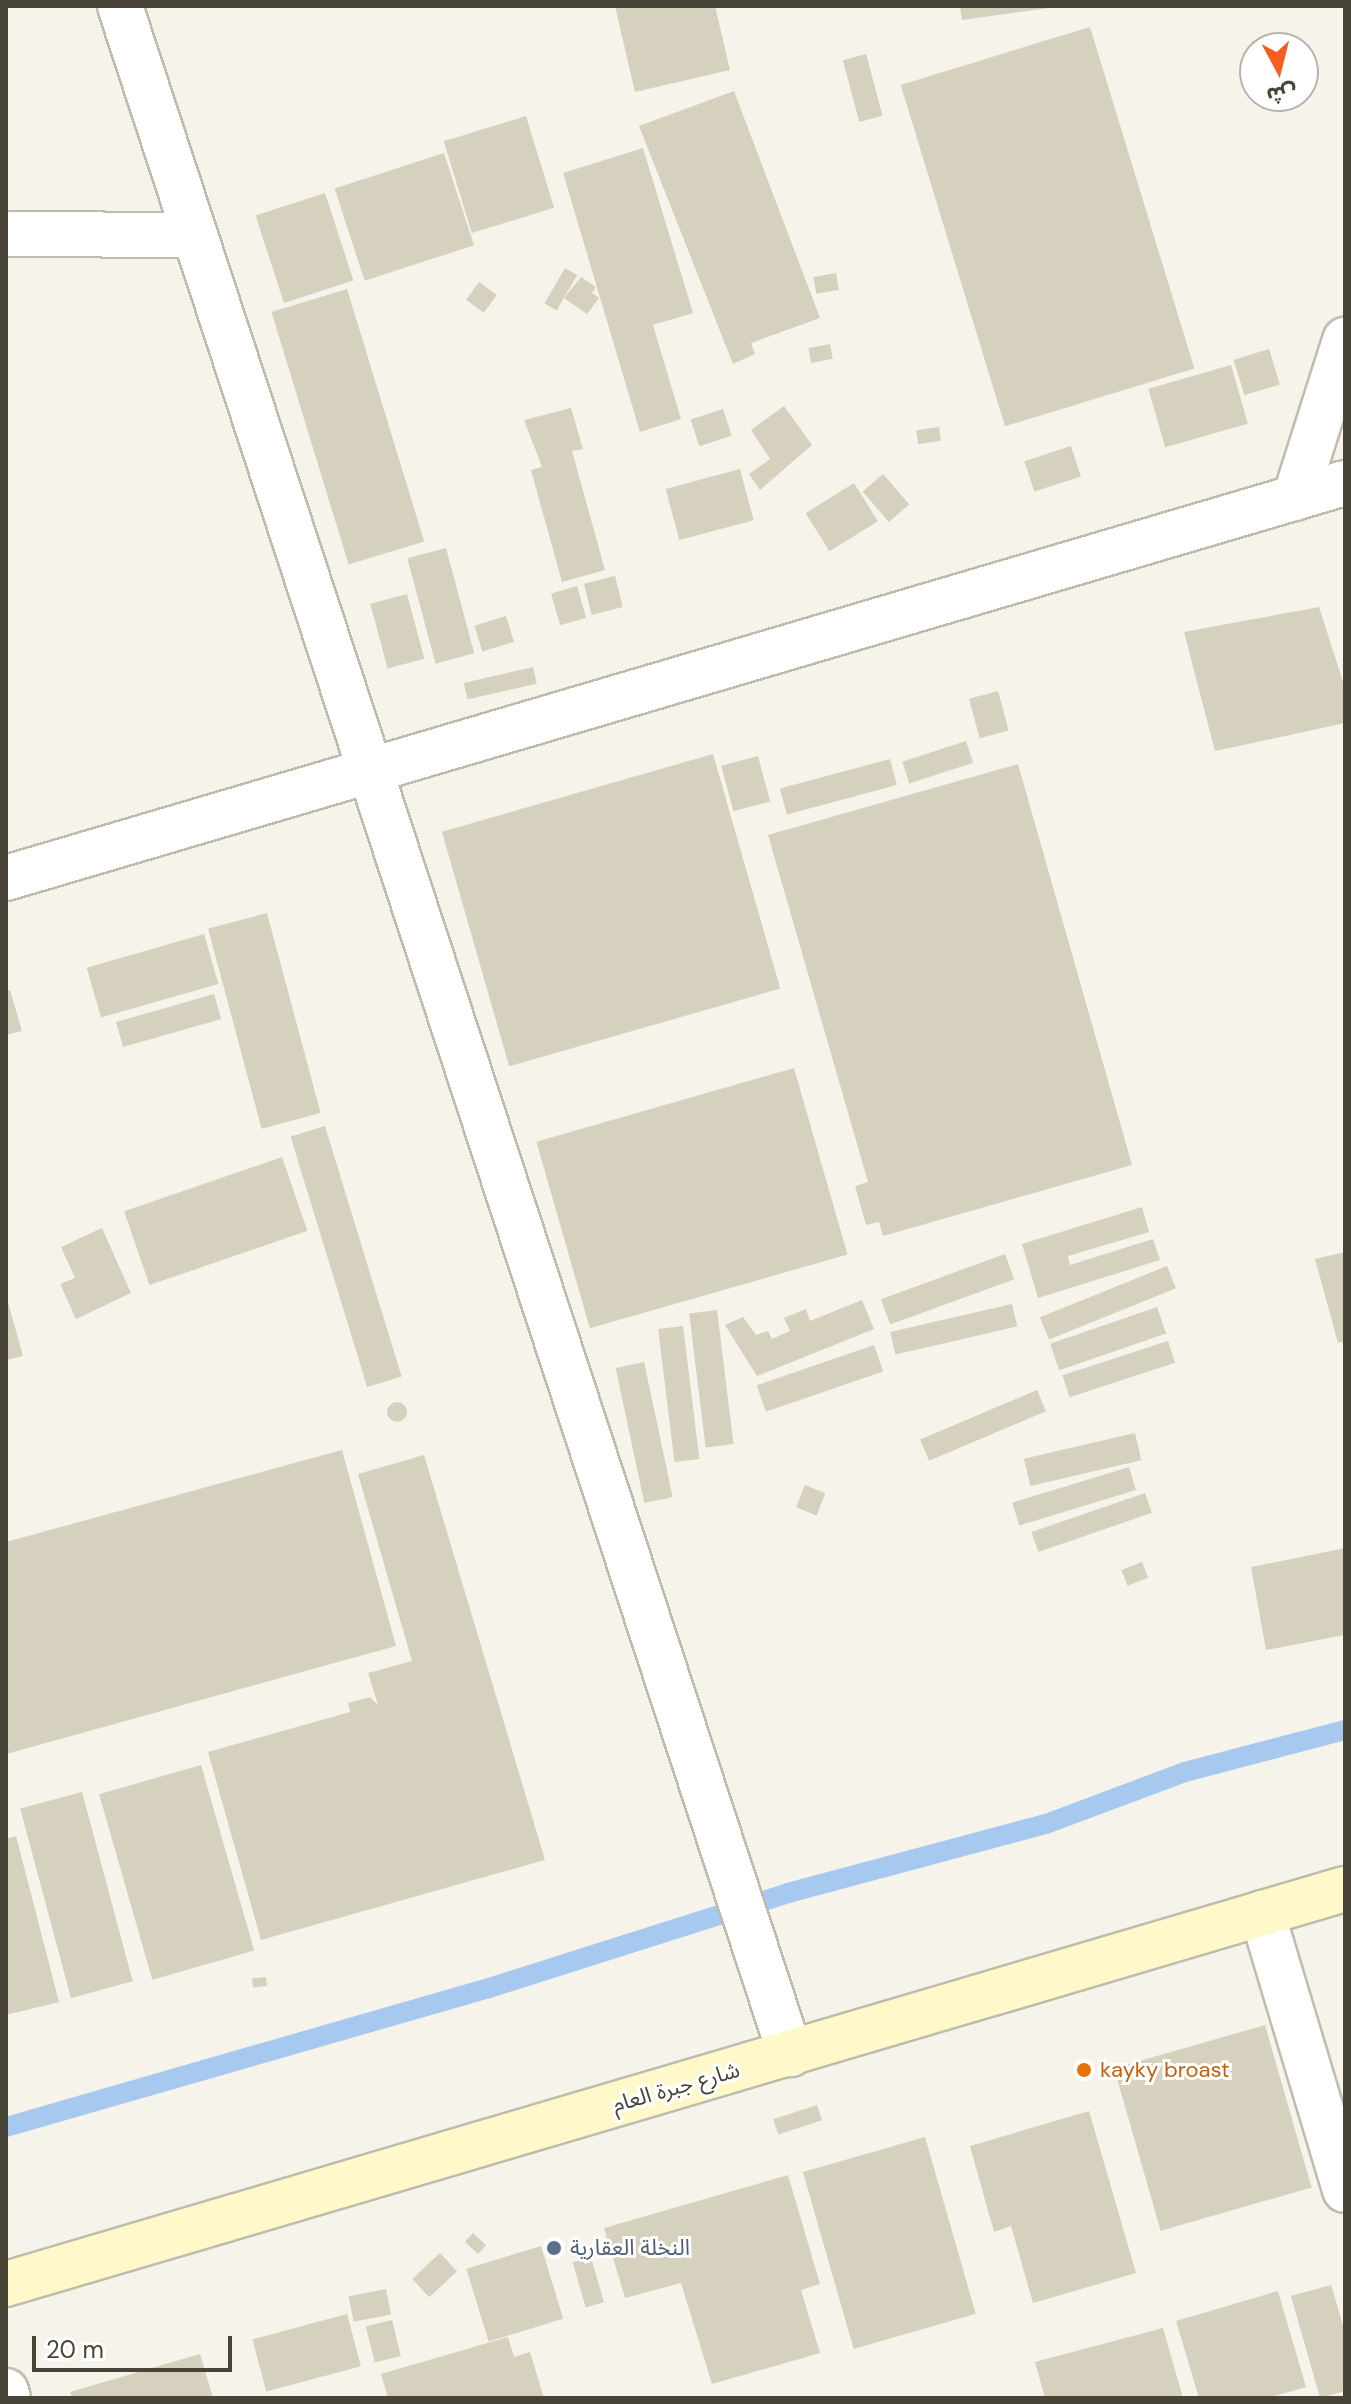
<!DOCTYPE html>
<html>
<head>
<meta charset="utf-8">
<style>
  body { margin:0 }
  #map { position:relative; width:1351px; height:2404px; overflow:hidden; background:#f5f3ea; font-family:"DM Sans","Noto Sans Arabic",sans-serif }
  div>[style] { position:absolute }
  .stream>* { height:20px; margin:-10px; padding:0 10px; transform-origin:10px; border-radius:10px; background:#a7c9f0 }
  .building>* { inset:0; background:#d6d0bf; transform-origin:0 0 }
  .round { border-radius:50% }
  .roads { filter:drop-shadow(2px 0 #c0bcac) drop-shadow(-2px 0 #c0bcac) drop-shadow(0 2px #c0bcac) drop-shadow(0 -2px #c0bcac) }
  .minor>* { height:44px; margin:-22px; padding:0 22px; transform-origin:22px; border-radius:22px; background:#fff }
  .secondary>* { height:44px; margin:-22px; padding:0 22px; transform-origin:22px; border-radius:22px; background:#fef8ca }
  .dots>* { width:22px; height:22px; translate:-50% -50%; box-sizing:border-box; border:4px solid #fff; border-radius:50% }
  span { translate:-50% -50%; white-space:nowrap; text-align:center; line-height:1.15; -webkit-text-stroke:6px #fff; paint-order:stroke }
  .food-label { font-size:22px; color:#c56008 }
  .left { translate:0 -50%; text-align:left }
  .street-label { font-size:22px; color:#494438 }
  .service-label { font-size:22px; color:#4e5e75 }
  .frame { position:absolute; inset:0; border:8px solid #494438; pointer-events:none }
  .north { position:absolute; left:1239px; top:32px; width:80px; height:80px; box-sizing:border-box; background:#fff; border:2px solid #b6b4af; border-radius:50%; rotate:173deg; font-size:22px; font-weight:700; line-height:32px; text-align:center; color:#494438 }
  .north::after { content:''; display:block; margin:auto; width:28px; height:36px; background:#f85b1e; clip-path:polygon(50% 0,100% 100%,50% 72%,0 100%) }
  .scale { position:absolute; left:32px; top:2336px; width:200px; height:36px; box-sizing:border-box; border:4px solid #494438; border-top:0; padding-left:10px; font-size:24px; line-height:28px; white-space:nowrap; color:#494438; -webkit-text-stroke:6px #fff; paint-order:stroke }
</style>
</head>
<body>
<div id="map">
  <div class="stream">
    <div style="left:6px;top:2127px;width:503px;rotate:-16.06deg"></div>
    <div style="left:489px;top:1988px;width:314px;rotate:-17.6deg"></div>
    <div style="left:788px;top:1893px;width:267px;rotate:-15deg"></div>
    <div style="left:1046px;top:1824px;width:148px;rotate:-20.5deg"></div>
    <div style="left:1185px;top:1772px;width:165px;rotate:-14.7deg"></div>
  </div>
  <div class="building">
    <div style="clip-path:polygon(615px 6px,715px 6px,730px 70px,635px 92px)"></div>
    <div style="clip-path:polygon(960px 6px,1049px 6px,1049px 8px,962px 20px)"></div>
    <div style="left:1090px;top:27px;width:357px;height:198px;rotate:73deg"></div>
    <div style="left:866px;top:54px;width:64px;height:24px;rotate:75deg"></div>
    <div style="clip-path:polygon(734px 91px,820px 318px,751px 343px,755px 354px,733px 364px,639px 126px)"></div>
    <div style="left:526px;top:116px;width:96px;height:86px;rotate:73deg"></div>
    <div style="clip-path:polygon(643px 148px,693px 313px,653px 325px,681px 419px,640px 432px,563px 173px)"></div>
    <div style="left:444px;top:153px;width:97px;height:115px;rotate:72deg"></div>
    <div style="left:325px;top:193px;width:92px;height:73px;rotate:72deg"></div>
    <div style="left:565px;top:268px;width:14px;height:41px;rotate:30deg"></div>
    <div style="left:836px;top:273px;width:17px;height:23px;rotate:80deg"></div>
    <div style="clip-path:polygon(581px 277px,596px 287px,592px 293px,599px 298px,587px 314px,564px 298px)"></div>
    <div style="left:479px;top:282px;width:22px;height:22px;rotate:36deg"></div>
    <div style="left:347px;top:289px;width:264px;height:79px;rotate:73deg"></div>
    <div style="left:830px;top:344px;width:15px;height:22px;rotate:79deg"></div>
    <div style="left:1269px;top:349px;width:37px;height:37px;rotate:73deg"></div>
    <div style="left:1231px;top:365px;width:61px;height:86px;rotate:74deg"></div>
    <div style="clip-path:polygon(784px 406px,812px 445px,760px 490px,749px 474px,770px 459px,751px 430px)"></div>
    <div style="clip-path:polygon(571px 408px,583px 449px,572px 451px,605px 570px,562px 582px,531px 470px,542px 467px,524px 420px)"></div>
    <div style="left:723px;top:409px;width:28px;height:34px;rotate:72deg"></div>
    <div style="left:939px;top:427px;width:14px;height:23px;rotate:82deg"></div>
    <div style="left:1071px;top:446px;width:32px;height:49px;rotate:72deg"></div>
    <div style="left:740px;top:469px;width:53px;height:77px;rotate:75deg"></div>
    <div style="left:883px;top:474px;width:40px;height:27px;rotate:49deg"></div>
    <div style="left:854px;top:483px;width:45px;height:57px;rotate:58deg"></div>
    <div style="left:446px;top:548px;width:109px;height:40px;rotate:75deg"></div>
    <div style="left:615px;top:576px;width:32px;height:32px;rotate:76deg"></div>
    <div style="left:577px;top:586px;width:33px;height:27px;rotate:74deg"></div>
    <div style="left:407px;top:594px;width:67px;height:38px;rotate:75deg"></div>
    <div style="clip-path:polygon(1319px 607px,1345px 688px,1345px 723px,1215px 751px,1184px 632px)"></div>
    <div style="left:506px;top:616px;width:27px;height:33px;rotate:73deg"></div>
    <div style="left:533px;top:667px;width:17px;height:71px;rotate:77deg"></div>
    <div style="left:998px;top:691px;width:41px;height:30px;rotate:75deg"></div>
    <div style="left:966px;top:741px;width:23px;height:67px;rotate:72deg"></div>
    <div style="left:713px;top:754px;width:244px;height:282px;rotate:74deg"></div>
    <div style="left:758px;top:756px;width:47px;height:38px;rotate:75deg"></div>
    <div style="left:890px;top:759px;width:27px;height:114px;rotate:75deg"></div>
    <div style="clip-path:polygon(1018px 764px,1132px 1165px,883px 1236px,879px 1222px,866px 1225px,855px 1186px,868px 1182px,768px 835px)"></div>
    <div style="left:267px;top:913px;width:207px;height:61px;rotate:75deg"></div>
    <div style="left:204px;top:934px;width:52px;height:122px;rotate:74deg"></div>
    <div style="clip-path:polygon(10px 990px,22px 1031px,6px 1035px,6px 991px)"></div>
    <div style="left:214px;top:994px;width:26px;height:102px;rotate:74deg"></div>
    <div style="left:794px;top:1068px;width:194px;height:268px;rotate:74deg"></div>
    <div style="left:325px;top:1126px;width:262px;height:36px;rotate:73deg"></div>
    <div style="left:282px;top:1157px;width:78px;height:167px;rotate:71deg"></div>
    <div style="clip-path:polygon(1142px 1207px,1149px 1232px,1068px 1256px,1070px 1265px,1153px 1239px,1160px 1260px,1038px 1298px,1022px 1244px)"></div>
    <div style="clip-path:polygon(102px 1228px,131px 1293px,76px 1319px,60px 1284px,75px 1278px,61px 1247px)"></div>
    <div style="clip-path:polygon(1345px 1252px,1345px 1341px,1338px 1343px,1315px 1259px)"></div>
    <div style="left:1005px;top:1254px;width:27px;height:132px;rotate:70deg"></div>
    <div style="left:1167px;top:1266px;width:24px;height:137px;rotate:68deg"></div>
    <div style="clip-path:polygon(6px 1295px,23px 1356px,6px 1360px)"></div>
    <div style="clip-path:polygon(862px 1300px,874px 1329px,757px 1376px,725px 1325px,743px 1317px,756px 1335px,768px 1331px,772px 1339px,790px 1331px,784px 1318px,806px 1309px,810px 1321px)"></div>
    <div style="left:1012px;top:1304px;width:23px;height:125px;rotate:77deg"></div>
    <div style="left:1157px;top:1307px;width:28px;height:113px;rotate:71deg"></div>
    <div style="left:717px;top:1310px;width:135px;height:28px;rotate:83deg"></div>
    <div style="left:683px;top:1326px;width:134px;height:25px;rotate:83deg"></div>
    <div style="left:1168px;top:1341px;width:23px;height:111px;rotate:72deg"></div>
    <div style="left:874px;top:1345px;width:28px;height:124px;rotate:71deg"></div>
    <div style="left:644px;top:1362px;width:138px;height:29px;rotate:78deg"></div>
    <div style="left:1037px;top:1390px;width:23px;height:127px;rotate:67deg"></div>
    <div class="round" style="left:387px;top:1402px;width:20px;height:20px"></div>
    <div style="left:1135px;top:1433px;width:28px;height:114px;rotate:77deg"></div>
    <div style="clip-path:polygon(342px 1450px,396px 1646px,6px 1754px,6px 1542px)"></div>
    <div style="clip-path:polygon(424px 1455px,545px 1860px,261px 1940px,208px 1752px,350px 1712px,348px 1703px,370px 1697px,378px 1705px,368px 1673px,412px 1661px,358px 1474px)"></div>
    <div style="left:1129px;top:1467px;width:24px;height:122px;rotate:73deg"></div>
    <div style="left:805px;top:1485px;width:22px;height:24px;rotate:22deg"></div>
    <div style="left:1145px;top:1493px;width:21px;height:120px;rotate:71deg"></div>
    <div style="clip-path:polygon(1345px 1548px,1345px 1635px,1266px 1650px,1251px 1567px)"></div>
    <div style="left:1142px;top:1562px;width:17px;height:22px;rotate:69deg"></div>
    <div style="left:201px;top:1765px;width:193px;height:106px;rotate:74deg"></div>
    <div style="left:82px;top:1792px;width:196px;height:64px;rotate:75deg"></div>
    <div style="clip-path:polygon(16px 1836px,59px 2002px,6px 2015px,6px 1839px)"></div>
    <div style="left:266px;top:1977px;width:9px;height:14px;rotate:84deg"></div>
    <div style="left:1265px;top:2025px;width:169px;height:157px;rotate:74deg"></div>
    <div style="left:817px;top:2105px;width:16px;height:46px;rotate:72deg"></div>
    <div style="clip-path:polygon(1089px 2111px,1136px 2273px,1033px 2303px,1011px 2226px,994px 2232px,970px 2146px)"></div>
    <div style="left:925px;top:2137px;width:184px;height:127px;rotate:74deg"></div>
    <div style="clip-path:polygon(788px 2175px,820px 2284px,801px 2290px,820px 2353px,712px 2384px,681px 2283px,625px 2298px,604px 2228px)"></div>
    <div style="left:473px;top:2233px;width:18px;height:12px;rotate:43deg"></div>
    <div style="left:541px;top:2246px;width:76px;height:78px;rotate:73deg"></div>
    <div style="left:440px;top:2253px;width:25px;height:38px;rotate:47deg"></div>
    <div style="left:591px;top:2257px;width:47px;height:19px;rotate:74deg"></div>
    <div style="clip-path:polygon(1331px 2285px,1345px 2332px,1345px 2391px,1320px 2398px,1291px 2296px)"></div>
    <div style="left:386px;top:2289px;width:26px;height:38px;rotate:79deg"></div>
    <div style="clip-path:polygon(1278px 2291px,1306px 2387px,1267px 2398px,1199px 2398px,1176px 2321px)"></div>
    <div style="left:347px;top:2314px;width:54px;height:98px;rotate:75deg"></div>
    <div style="left:392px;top:2320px;width:37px;height:27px;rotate:76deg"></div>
    <div style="clip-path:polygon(1163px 2328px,1183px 2398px,1045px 2398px,1035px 2362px)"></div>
    <div style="clip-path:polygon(508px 2337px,514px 2357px,530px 2352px,544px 2398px,388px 2398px,381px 2374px)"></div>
    <div style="clip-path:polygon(200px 2354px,213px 2398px,72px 2398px,70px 2392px)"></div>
  </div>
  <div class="roads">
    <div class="minor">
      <div style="left:120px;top:6px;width:2155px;rotate:71.88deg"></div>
      <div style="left:6px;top:234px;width:188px;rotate:0.3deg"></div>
      <div style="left:1295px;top:498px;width:166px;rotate:-72.4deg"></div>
      <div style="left:6px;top:878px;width:1396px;rotate:-16.44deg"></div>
      <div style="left:1262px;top:1913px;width:289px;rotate:73.3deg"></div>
      <div style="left:6px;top:2391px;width:7px;rotate:74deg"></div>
    </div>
    <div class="secondary">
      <div style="left:6px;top:2284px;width:1396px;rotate:-16.44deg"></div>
    </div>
  </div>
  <div class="dots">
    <div style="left:1084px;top:2070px;background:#e8710a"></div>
    <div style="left:554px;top:2248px;background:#5c6f8a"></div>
  </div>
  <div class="food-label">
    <span class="left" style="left:1100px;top:2070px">kayky broast</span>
  </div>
  <div class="street-label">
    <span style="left:676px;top:2087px;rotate:-16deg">شارع جبرة العام</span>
  </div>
  <div class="service-label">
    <span class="left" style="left:570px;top:2248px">النخلة العقارية</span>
  </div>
  <div class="frame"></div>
  <div class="north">ش</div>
  <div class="scale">20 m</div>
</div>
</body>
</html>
